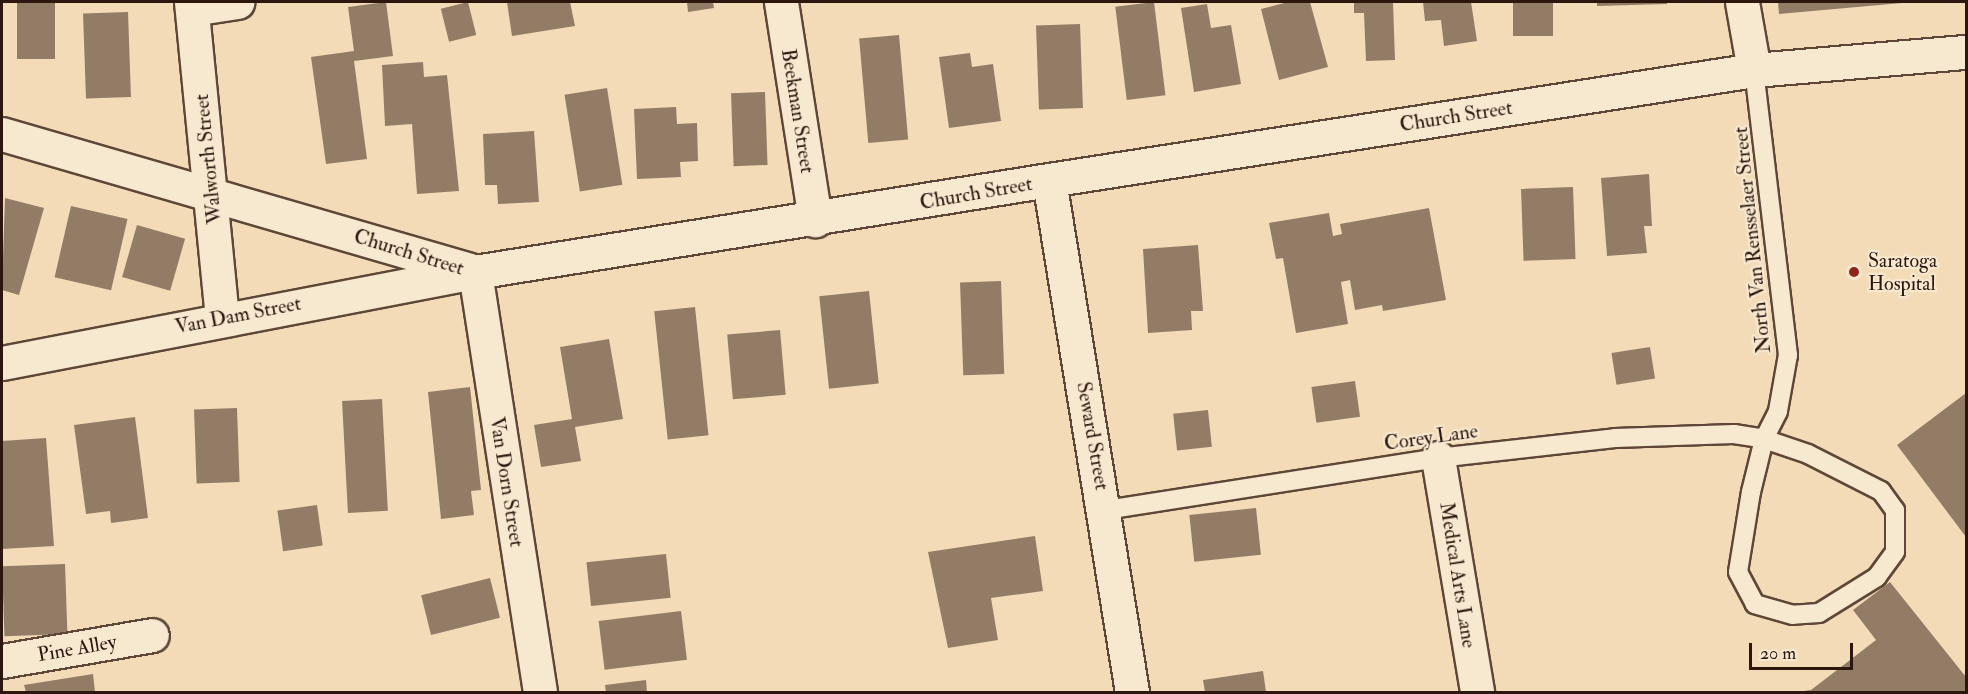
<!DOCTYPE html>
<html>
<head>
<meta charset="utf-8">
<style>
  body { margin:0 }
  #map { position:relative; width:1968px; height:694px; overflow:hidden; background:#f3dbb7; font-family:"IM FELL Double Pica",serif }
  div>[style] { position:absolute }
  .building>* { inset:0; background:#937c66; transform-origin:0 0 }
  .roads { filter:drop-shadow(2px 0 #5e4738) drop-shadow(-2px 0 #5e4738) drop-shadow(0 2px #5e4738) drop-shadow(0 -2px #5e4738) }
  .service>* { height:18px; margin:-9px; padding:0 9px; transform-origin:9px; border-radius:9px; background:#f7e8d0 }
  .minor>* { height:33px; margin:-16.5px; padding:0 16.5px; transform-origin:16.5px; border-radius:16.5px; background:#f7e8d0 }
  .secondary>* { height:33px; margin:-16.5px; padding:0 16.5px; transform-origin:16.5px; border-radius:16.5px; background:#f7e8d0 }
  .dots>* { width:16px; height:16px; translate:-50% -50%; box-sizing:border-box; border:3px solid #f7e8d0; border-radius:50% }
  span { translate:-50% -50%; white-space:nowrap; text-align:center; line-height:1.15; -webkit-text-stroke:4.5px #f7e8d0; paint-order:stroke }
  .street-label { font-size:20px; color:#2c160e }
  .poi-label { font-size:20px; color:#2c160e }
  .left { translate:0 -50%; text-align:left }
  .frame { position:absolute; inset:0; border:3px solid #2c160e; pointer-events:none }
  .scale { position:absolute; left:1749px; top:643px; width:104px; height:27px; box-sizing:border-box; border:3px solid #2c160e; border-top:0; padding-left:8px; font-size:18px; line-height:21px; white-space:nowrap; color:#2c160e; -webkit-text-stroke:4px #f7e8d0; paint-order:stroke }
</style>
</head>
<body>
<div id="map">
  <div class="building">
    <div style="left:17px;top:2px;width:38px;height:57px"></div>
    <div style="clip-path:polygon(386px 2px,393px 56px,354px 61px,367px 159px,326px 164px,311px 57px,354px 51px,348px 7px)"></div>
    <div style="left:468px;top:2px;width:34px;height:28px;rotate:76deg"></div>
    <div style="clip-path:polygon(507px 2px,570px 2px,575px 26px,512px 36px)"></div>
    <div style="clip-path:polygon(687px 2px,713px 2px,714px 8px,688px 12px)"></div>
    <div style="left:1154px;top:2px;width:94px;height:39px;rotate:83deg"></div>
    <div style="clip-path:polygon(1288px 2px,1310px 2px,1328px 67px,1279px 80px,1261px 9px)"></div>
    <div style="clip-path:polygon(1354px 2px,1393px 2px,1395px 60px,1366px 61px,1364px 13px,1354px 13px)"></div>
    <div style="clip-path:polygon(1423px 2px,1471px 2px,1477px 41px,1444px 46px,1441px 20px,1425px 21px)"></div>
    <div style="left:1513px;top:2px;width:40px;height:34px"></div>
    <div style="clip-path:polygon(1597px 2px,1667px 2px,1667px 4px,1597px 6px)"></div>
    <div style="clip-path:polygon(1778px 2px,1902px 2px,1902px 3px,1779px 14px)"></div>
    <div style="clip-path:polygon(1207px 4px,1211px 28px,1231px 25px,1241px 84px,1194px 92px,1181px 8px)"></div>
    <div style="left:128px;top:12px;width:85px;height:45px;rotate:88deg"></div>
    <div style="left:1080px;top:24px;width:84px;height:44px;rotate:88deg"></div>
    <div style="left:899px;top:35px;width:105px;height:40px;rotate:85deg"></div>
    <div style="clip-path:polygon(970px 53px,972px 67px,993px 64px,1001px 121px,949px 128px,939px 57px)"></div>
    <div style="clip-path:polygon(423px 62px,424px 77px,447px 75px,459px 191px,417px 194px,412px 124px,385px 126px,382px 65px)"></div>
    <div style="left:607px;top:88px;width:98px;height:43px;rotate:81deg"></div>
    <div style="left:765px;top:92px;width:73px;height:34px;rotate:88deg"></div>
    <div style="clip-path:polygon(676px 107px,677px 124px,697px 123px,698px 161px,680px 162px,681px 177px,637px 179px,634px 109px)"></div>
    <div style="clip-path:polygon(534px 131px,539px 202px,498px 204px,497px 185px,485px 185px,483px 134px)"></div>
    <div style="clip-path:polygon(1649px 174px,1652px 226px,1644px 226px,1647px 253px,1607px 256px,1601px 178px)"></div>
    <div style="left:1573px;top:187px;width:72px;height:52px;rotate:88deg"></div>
    <div style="clip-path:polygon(5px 198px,44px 208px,19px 295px,2px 290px)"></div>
    <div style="left:71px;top:206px;width:58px;height:73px;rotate:13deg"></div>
    <div style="clip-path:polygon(1429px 208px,1446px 300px,1383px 311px,1382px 305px,1355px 310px,1350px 280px,1341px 282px,1348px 324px,1296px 333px,1283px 258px,1276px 259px,1269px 223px,1329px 213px,1333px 236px,1342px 234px,1340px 224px)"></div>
    <div style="left:137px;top:225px;width:50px;height:54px;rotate:16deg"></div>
    <div style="clip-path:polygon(1198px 245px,1203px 311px,1191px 311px,1192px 330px,1148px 333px,1143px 249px)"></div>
    <div style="left:1001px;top:281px;width:93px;height:41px;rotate:88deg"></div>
    <div style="left:869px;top:291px;width:93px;height:50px;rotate:84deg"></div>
    <div style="left:695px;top:307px;width:129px;height:41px;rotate:84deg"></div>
    <div style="left:780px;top:330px;width:65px;height:53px;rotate:85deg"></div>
    <div style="clip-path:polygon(609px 339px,623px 419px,575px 427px,581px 461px,541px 467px,534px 425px,572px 419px,560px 347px)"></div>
    <div style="left:1650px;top:347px;width:32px;height:39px;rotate:81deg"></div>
    <div style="left:1355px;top:381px;width:36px;height:44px;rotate:82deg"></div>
    <div style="clip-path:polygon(470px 387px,481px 490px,471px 491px,474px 515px,441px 519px,428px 392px)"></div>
    <div style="clip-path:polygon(1966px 393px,1966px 537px,1897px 445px)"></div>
    <div style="left:382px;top:399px;width:112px;height:40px;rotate:87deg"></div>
    <div style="left:237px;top:408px;width:74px;height:43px;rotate:88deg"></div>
    <div style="left:1208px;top:410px;width:37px;height:35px;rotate:84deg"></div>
    <div style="clip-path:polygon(135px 417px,148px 518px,111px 523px,110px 511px,86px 514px,74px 425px)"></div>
    <div style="clip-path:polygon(46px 438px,54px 546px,2px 549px,2px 441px)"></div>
    <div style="left:317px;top:505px;width:41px;height:40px;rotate:82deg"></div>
    <div style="left:1256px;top:508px;width:47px;height:67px;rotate:84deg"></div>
    <div style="clip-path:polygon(1035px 536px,1043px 591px,991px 598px,998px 640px,948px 648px,928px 552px)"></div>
    <div style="left:666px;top:554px;width:44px;height:80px;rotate:84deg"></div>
    <div style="left:65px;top:564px;width:70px;height:63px;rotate:88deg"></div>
    <div style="left:490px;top:578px;width:41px;height:71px;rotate:76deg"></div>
    <div style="clip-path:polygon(1890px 582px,1966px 677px,1966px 692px,1797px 692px,1811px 690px,1876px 640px,1853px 610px)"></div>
    <div style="left:681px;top:611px;width:49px;height:83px;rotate:83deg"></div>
    <div style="clip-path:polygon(1263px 671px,1266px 692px,1205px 692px,1203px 680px)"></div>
    <div style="clip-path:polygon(93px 674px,95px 692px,26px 692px,24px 685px)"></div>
    <div style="clip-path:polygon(646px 680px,647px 692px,606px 692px,605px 685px)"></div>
  </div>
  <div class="roads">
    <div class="service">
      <div style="left:1106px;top:510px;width:336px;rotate:-8.9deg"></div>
      <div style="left:1438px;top:458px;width:178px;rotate:-6.4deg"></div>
      <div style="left:1615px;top:438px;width:119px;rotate:-1.9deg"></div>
      <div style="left:1734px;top:434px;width:30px;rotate:9deg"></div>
      <div style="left:1764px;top:439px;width:46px;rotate:18.8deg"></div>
      <div style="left:1808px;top:454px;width:82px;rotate:26.9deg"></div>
      <div style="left:1881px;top:491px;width:24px;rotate:54deg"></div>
      <div style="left:1895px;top:510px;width:42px;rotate:90deg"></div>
      <div style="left:1895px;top:552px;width:31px;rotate:126deg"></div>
      <div style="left:1877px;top:577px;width:68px;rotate:148.2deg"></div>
      <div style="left:1819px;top:613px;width:26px;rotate:176deg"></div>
      <div style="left:1793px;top:615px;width:40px;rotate:-164deg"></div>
      <div style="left:1755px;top:604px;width:36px;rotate:-118deg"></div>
      <div style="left:1738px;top:572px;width:81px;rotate:-80.8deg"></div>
      <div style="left:1751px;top:492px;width:55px;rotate:-76.2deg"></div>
      <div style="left:1764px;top:439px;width:31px;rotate:-63deg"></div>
      <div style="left:1778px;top:411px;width:57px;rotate:-79.9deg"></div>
      <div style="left:1788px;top:355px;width:287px;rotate:-96.8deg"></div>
    </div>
    <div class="minor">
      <div style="left:191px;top:2px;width:318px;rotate:84.4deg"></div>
      <div style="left:781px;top:2px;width:221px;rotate:81.1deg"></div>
      <div style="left:1742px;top:2px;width:69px;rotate:80deg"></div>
      <div style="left:192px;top:9px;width:46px;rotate:-8.8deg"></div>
      <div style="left:1049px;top:180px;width:519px;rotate:80.79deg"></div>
      <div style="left:475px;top:272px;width:425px;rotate:81.2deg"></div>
      <div style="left:1438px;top:458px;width:237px;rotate:80.5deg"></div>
      <div style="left:2px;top:661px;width:152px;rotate:-9.8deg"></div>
    </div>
    <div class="secondary">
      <div style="left:2px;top:134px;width:487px;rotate:16.2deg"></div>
      <div style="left:2px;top:363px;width:482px;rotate:-10.9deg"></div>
      <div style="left:475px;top:272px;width:581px;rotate:-9.11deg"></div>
      <div style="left:1049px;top:180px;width:714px;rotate:-8.87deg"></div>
      <div style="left:1754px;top:70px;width:213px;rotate:-4.9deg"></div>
    </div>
  </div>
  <div class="dots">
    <div style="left:1854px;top:272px;background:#8f2418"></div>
  </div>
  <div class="street-label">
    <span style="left:798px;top:111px;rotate:81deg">Beekman Street</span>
    <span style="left:1456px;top:116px;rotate:-9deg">Church Street</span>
    <span style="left:208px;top:159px;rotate:-96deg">Walworth Street</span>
    <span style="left:976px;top:193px;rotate:-10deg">Church Street</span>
    <span style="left:1752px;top:240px;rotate:-96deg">North Van Rensselaer Street</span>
    <span style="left:409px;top:252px;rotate:17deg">Church Street</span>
    <span style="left:238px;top:315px;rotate:-11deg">Van Dam Street</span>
    <span style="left:1093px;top:436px;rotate:80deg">Seward Street</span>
    <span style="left:1431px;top:437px;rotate:-8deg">Corey Lane</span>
    <span style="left:507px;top:482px;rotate:81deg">Van Dorn Street</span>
    <span style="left:1458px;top:575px;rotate:81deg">Medical Arts Lane</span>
    <span style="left:77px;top:648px;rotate:-10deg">Pine Alley</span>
  </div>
  <div class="poi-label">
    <span class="left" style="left:1868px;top:272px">Saratoga<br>Hospital</span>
  </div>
  <div class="frame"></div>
  <div class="scale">20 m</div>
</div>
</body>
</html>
